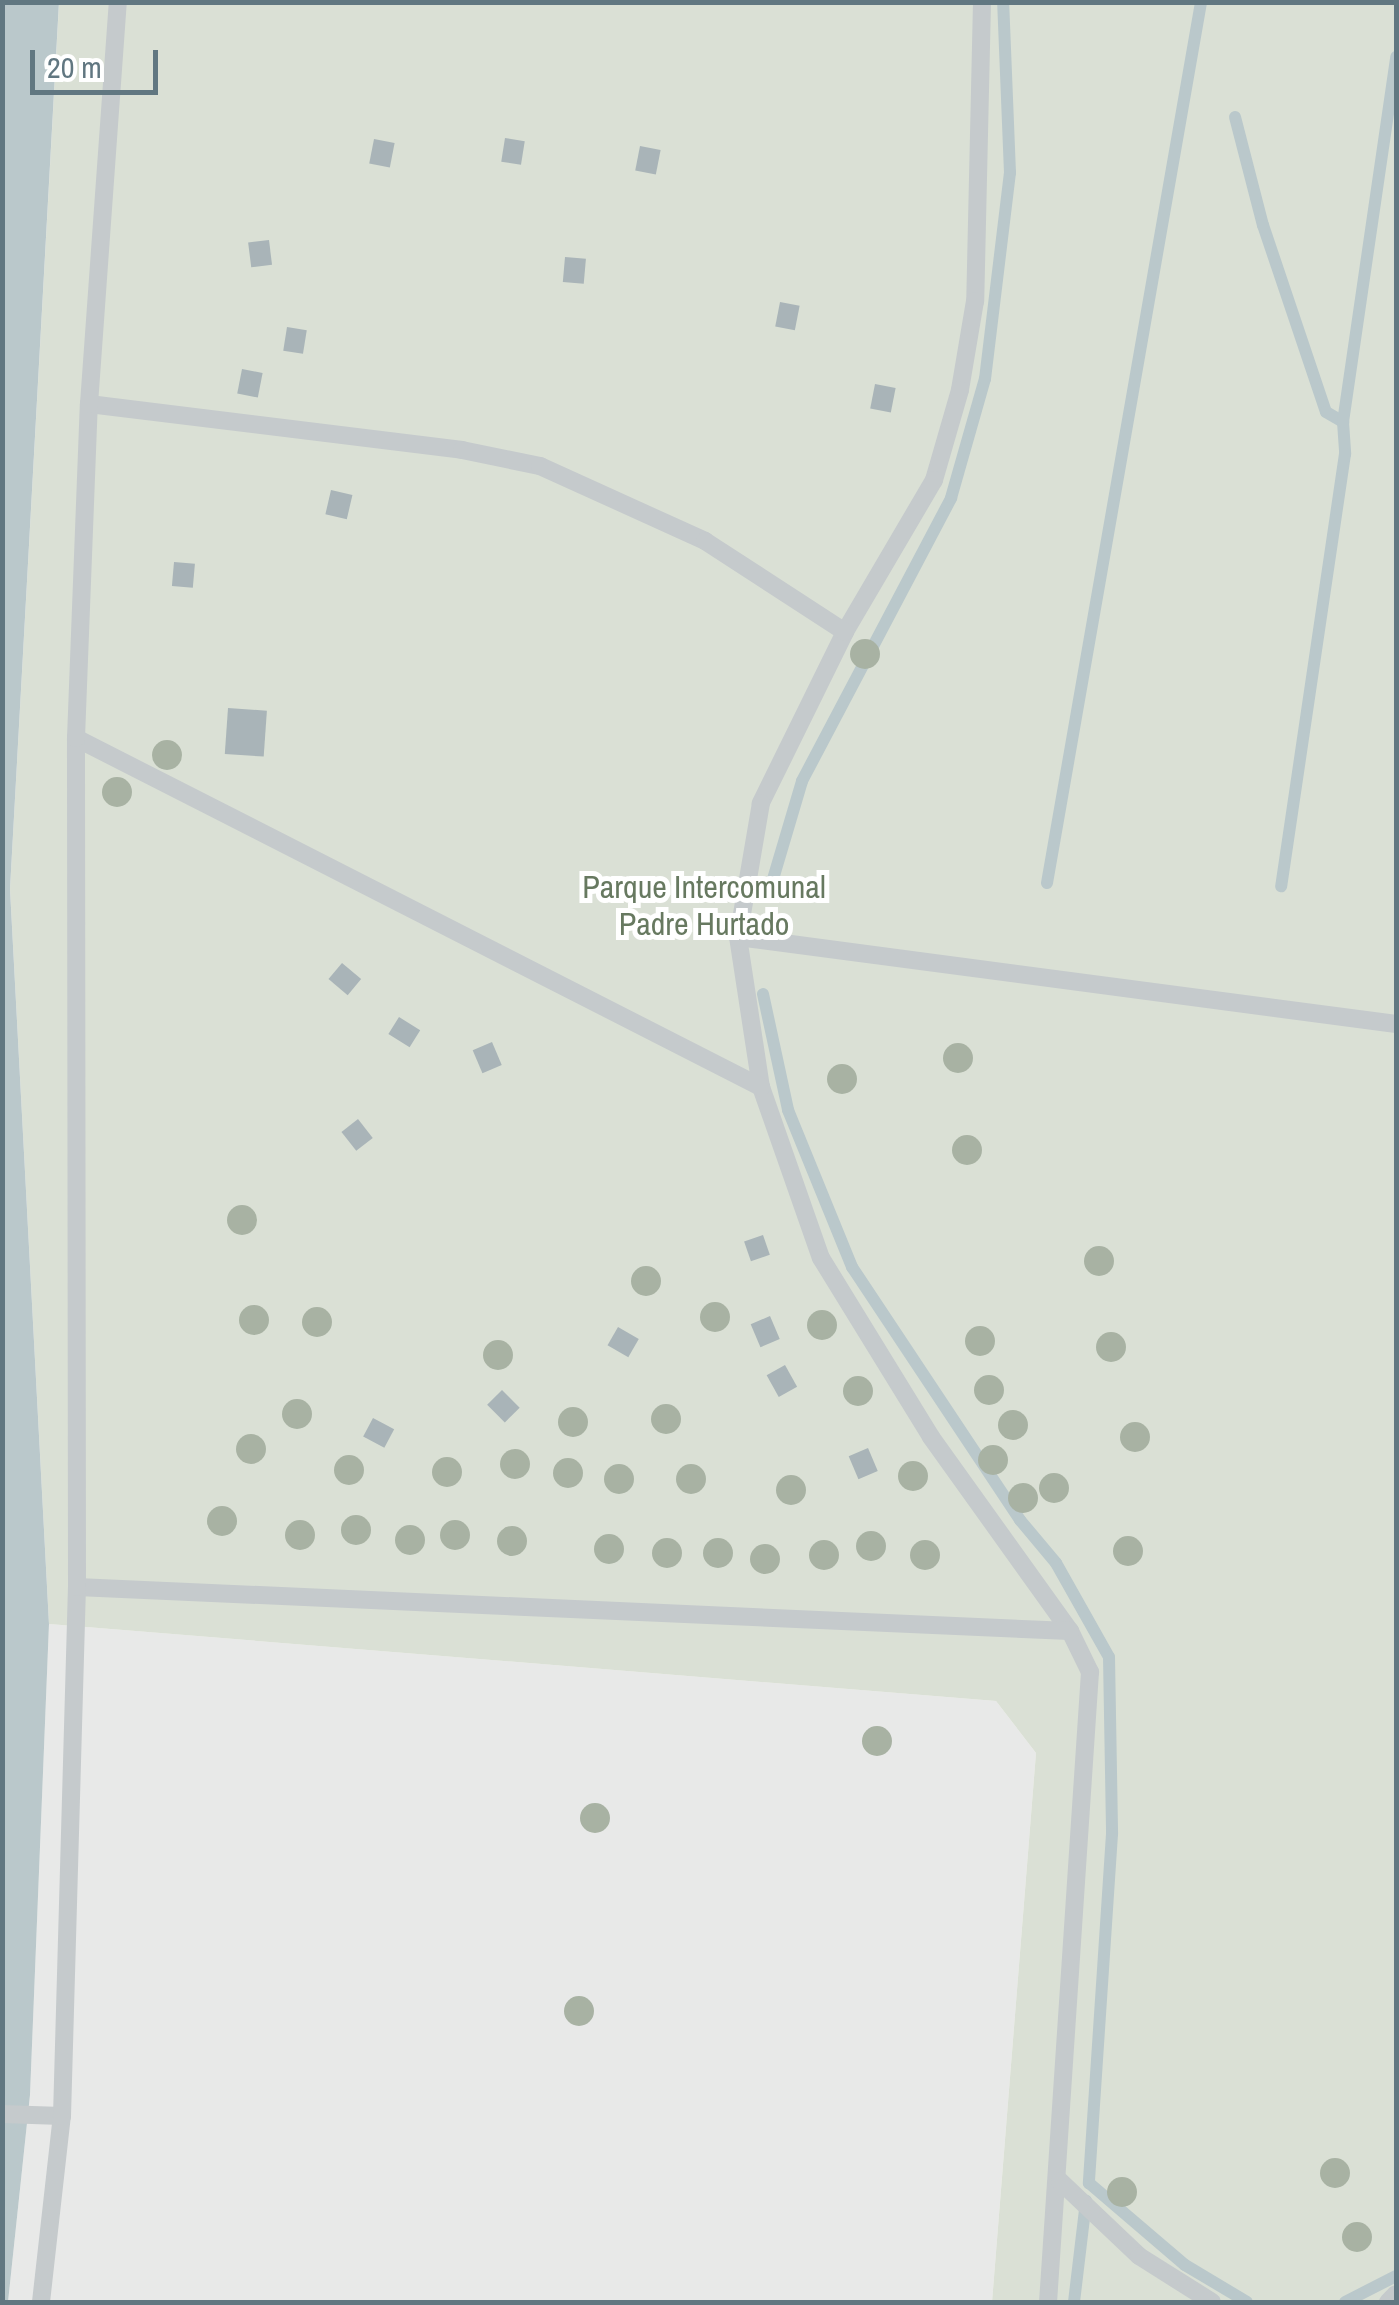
<!DOCTYPE html>
<html>
<head>
<meta charset="utf-8">
<style>
  body { margin:0 }
  #map { position:relative; width:1399px; height:2305px; overflow:hidden; background:#f8f7f4; font-family:"Archivo Narrow",sans-serif }
  div>[style] { position:absolute }
  .built>* { inset:0; background:#e8e9e8 }
  .green>* { inset:0; background:#dae0d5 }
  .water>* { inset:0; background:#bac8cb }
  .stream>* { height:12px; margin:-6px; padding:0 6px; transform-origin:6px; border-radius:6px; background:#bac8cb }
  .building>* { inset:0; background:#a9b4b8; transform-origin:0 0 }
  .lane>* { height:18px; margin:-9px; padding:0 9px; transform-origin:9px; border-radius:9px; background:#c5cacc }
  .trees>* { width:30px; height:30px; margin:-15px; border-radius:50%; background:#a8b2a3 }
  span { translate:-50% -50%; white-space:nowrap; text-align:center; line-height:1.15; -webkit-text-stroke:10px #fff; paint-order:stroke }
  .park-label { font-size:32px; color:#677960 }
  .frame { position:absolute; inset:0; border:5px solid #617781; pointer-events:none }
  .scale { position:absolute; left:30px; top:50px; width:128px; height:45px; box-sizing:border-box; border:5px solid #617781; border-top:0; padding-left:12px; font-size:30px; line-height:35px; white-space:nowrap; color:#617781; -webkit-text-stroke:8px #fff; paint-order:stroke }
</style>
</head>
<body>
<div id="map">
  <div class="built">
    <div style="clip-path:polygon(49px 1624px,996px 1701px,1036px 1753px,992px 2302px,8px 2302px,30px 2095px)"></div>
  </div>
  <div class="green">
    <div style="clip-path:polygon(59px 3px,1396px 3px,1396px 2302px,992px 2302px,1036px 1753px,996px 1701px,49px 1624px,10px 889px)"></div>
  </div>
  <div class="water">
    <div style="clip-path:polygon(59px 2px,10px 889px,49px 1624px,30px 2095px,8px 2302px,3px 2302px,2px 3px)"></div>
  </div>
  <div class="stream">
    <div style="left:1235px;top:117px;width:112px;rotate:75.5deg"></div>
    <div style="left:1263px;top:225px;width:197px;rotate:71.4deg"></div>
    <div style="left:1326px;top:412px;width:20px;rotate:30deg"></div>
    <div style="left:1343px;top:422px;width:32px;rotate:86deg"></div>
    <div style="left:1345px;top:454px;width:437px;rotate:98.4deg"></div>
    <div style="left:1343px;top:422px;width:369px;rotate:-81.7deg"></div>
    <div style="left:1047px;top:883px;width:894px;rotate:-80.08deg"></div>
    <div style="left:768px;top:896px;width:120px;rotate:-73.5deg"></div>
    <div style="left:802px;top:781px;width:320px;rotate:-62.2deg"></div>
    <div style="left:951px;top:498px;width:124px;rotate:-74.1deg"></div>
    <div style="left:985px;top:379px;width:208px;rotate:-83.1deg"></div>
    <div style="left:1010px;top:173px;width:171px;rotate:-92.3deg"></div>
    <div style="left:763px;top:994px;width:119px;rotate:77.8deg"></div>
    <div style="left:788px;top:1110px;width:170px;rotate:67.8deg"></div>
    <div style="left:852px;top:1267px;width:304px;rotate:56.4deg"></div>
    <div style="left:1020px;top:1520px;width:56px;rotate:50.1deg"></div>
    <div style="left:1056px;top:1563px;width:108px;rotate:60.6deg"></div>
    <div style="left:1109px;top:1657px;width:177px;rotate:89deg"></div>
    <div style="left:1112px;top:1834px;width:350px;rotate:93.8deg"></div>
    <div style="left:1089px;top:2183px;width:126px;rotate:40.5deg"></div>
    <div style="left:1185px;top:2265px;width:72px;rotate:30.8deg"></div>
    <div style="left:1074px;top:2302px;width:102px;rotate:-83.2deg"></div>
    <div style="left:1345px;top:2302px;width:57px;rotate:-27deg"></div>
  </div>
  <div class="building">
    <div style="left:505px;top:138px;width:20px;height:24px;rotate:9deg"></div>
    <div style="left:374px;top:139px;width:21px;height:25px;rotate:11deg"></div>
    <div style="left:640px;top:146px;width:21px;height:25px;rotate:11deg"></div>
    <div style="left:269px;top:240px;width:25px;height:21px;rotate:83deg"></div>
    <div style="left:565px;top:257px;width:21px;height:25px;rotate:5deg"></div>
    <div style="left:780px;top:302px;width:20px;height:25px;rotate:11deg"></div>
    <div style="left:287px;top:327px;width:20px;height:24px;rotate:9deg"></div>
    <div style="left:242px;top:369px;width:21px;height:25px;rotate:11deg"></div>
    <div style="left:875px;top:384px;width:21px;height:25px;rotate:11deg"></div>
    <div style="left:331px;top:490px;width:22px;height:25px;rotate:13deg"></div>
    <div style="left:174px;top:562px;width:21px;height:24px;rotate:5deg"></div>
    <div style="left:228px;top:708px;width:39px;height:46px;rotate:4deg"></div>
    <div style="left:342px;top:963px;width:25px;height:21px;rotate:40deg"></div>
    <div style="left:399px;top:1017px;width:25px;height:20px;rotate:32deg"></div>
    <div style="left:492px;top:1042px;width:25px;height:21px;rotate:67deg"></div>
    <div style="left:358px;top:1119px;width:24px;height:21px;rotate:52deg"></div>
    <div style="left:763px;top:1235px;width:21px;height:20px;rotate:71deg"></div>
    <div style="left:770px;top:1316px;width:25px;height:21px;rotate:67deg"></div>
    <div style="left:618px;top:1327px;width:24px;height:21px;rotate:30deg"></div>
    <div style="left:785px;top:1365px;width:25px;height:21px;rotate:61deg"></div>
    <div style="left:502px;top:1390px;width:25px;height:21px;rotate:45deg"></div>
    <div style="left:373px;top:1418px;width:24px;height:21px;rotate:28deg"></div>
    <div style="left:868px;top:1448px;width:25px;height:21px;rotate:67deg"></div>
  </div>
  <div class="lane">
    <div style="left:982px;top:2px;width:299px;rotate:91.3deg"></div>
    <div style="left:975px;top:301px;width:90px;rotate:99.6deg"></div>
    <div style="left:960px;top:390px;width:94px;rotate:106.1deg"></div>
    <div style="left:934px;top:480px;width:176px;rotate:120.4deg"></div>
    <div style="left:845px;top:632px;width:191px;rotate:116.2deg"></div>
    <div style="left:761px;top:803px;width:136px;rotate:99.7deg"></div>
    <div style="left:738px;top:937px;width:152px;rotate:81.3deg"></div>
    <div style="left:761px;top:1087px;width:181px;rotate:70.7deg"></div>
    <div style="left:821px;top:1258px;width:210px;rotate:58.4deg"></div>
    <div style="left:931px;top:1437px;width:239px;rotate:54.4deg"></div>
    <div style="left:1070px;top:1631px;width:46px;rotate:64deg"></div>
    <div style="left:1090px;top:1672px;width:631px;rotate:93.81deg"></div>
    <div style="left:89px;top:404px;width:376px;rotate:7deg"></div>
    <div style="left:462px;top:450px;width:80px;rotate:11.6deg"></div>
    <div style="left:540px;top:466px;width:181px;rotate:24.4deg"></div>
    <div style="left:705px;top:541px;width:167px;rotate:33deg"></div>
    <div style="left:76px;top:738px;width:769px;rotate:27deg"></div>
    <div style="left:738px;top:937px;width:664px;rotate:7.53deg"></div>
    <div style="left:77px;top:1587px;width:994px;rotate:2.54deg"></div>
    <div style="left:2px;top:2114px;width:60px;rotate:1.9deg"></div>
    <div style="left:1060px;top:2181px;width:109px;rotate:43.5deg"></div>
    <div style="left:1139px;top:2256px;width:86px;rotate:32.2deg"></div>
    <div style="left:41px;top:2302px;width:187px;rotate:-83.6deg"></div>
    <div style="left:62px;top:2116px;width:529px;rotate:-88.38deg"></div>
    <div style="left:77px;top:1587px;width:849px;rotate:-90.07deg"></div>
    <div style="left:76px;top:738px;width:334px;rotate:-87.8deg"></div>
    <div style="left:89px;top:404px;width:403px;rotate:-85.9deg"></div>
    <div style="left:1388px;top:2302px;width:11px;rotate:-45deg"></div>
  </div>
  <div class="trees">
    <div style="left:865px;top:654px"></div>
    <div style="left:167px;top:755px"></div>
    <div style="left:117px;top:792px"></div>
    <div style="left:958px;top:1058px"></div>
    <div style="left:842px;top:1079px"></div>
    <div style="left:967px;top:1150px"></div>
    <div style="left:242px;top:1220px"></div>
    <div style="left:1099px;top:1261px"></div>
    <div style="left:646px;top:1281px"></div>
    <div style="left:715px;top:1317px"></div>
    <div style="left:254px;top:1320px"></div>
    <div style="left:317px;top:1322px"></div>
    <div style="left:822px;top:1325px"></div>
    <div style="left:980px;top:1341px"></div>
    <div style="left:1111px;top:1347px"></div>
    <div style="left:498px;top:1355px"></div>
    <div style="left:989px;top:1390px"></div>
    <div style="left:858px;top:1391px"></div>
    <div style="left:297px;top:1414px"></div>
    <div style="left:666px;top:1419px"></div>
    <div style="left:573px;top:1422px"></div>
    <div style="left:1013px;top:1425px"></div>
    <div style="left:1135px;top:1437px"></div>
    <div style="left:251px;top:1449px"></div>
    <div style="left:993px;top:1460px"></div>
    <div style="left:515px;top:1464px"></div>
    <div style="left:349px;top:1470px"></div>
    <div style="left:447px;top:1472px"></div>
    <div style="left:568px;top:1473px"></div>
    <div style="left:913px;top:1476px"></div>
    <div style="left:619px;top:1479px"></div>
    <div style="left:691px;top:1479px"></div>
    <div style="left:1054px;top:1488px"></div>
    <div style="left:791px;top:1490px"></div>
    <div style="left:1023px;top:1498px"></div>
    <div style="left:222px;top:1521px"></div>
    <div style="left:356px;top:1530px"></div>
    <div style="left:300px;top:1535px"></div>
    <div style="left:455px;top:1535px"></div>
    <div style="left:410px;top:1540px"></div>
    <div style="left:512px;top:1541px"></div>
    <div style="left:871px;top:1546px"></div>
    <div style="left:609px;top:1549px"></div>
    <div style="left:1128px;top:1551px"></div>
    <div style="left:667px;top:1553px"></div>
    <div style="left:718px;top:1553px"></div>
    <div style="left:824px;top:1555px"></div>
    <div style="left:925px;top:1555px"></div>
    <div style="left:765px;top:1559px"></div>
    <div style="left:877px;top:1741px"></div>
    <div style="left:595px;top:1818px"></div>
    <div style="left:579px;top:2011px"></div>
    <div style="left:1335px;top:2173px"></div>
    <div style="left:1122px;top:2192px"></div>
    <div style="left:1357px;top:2237px"></div>
  </div>
  <div class="park-label">
    <span style="left:704px;top:906px">Parque Intercomunal<br>Padre Hurtado</span>
  </div>
  <div class="frame"></div>
  <div class="scale">20 m</div>
</div>
</body>
</html>
